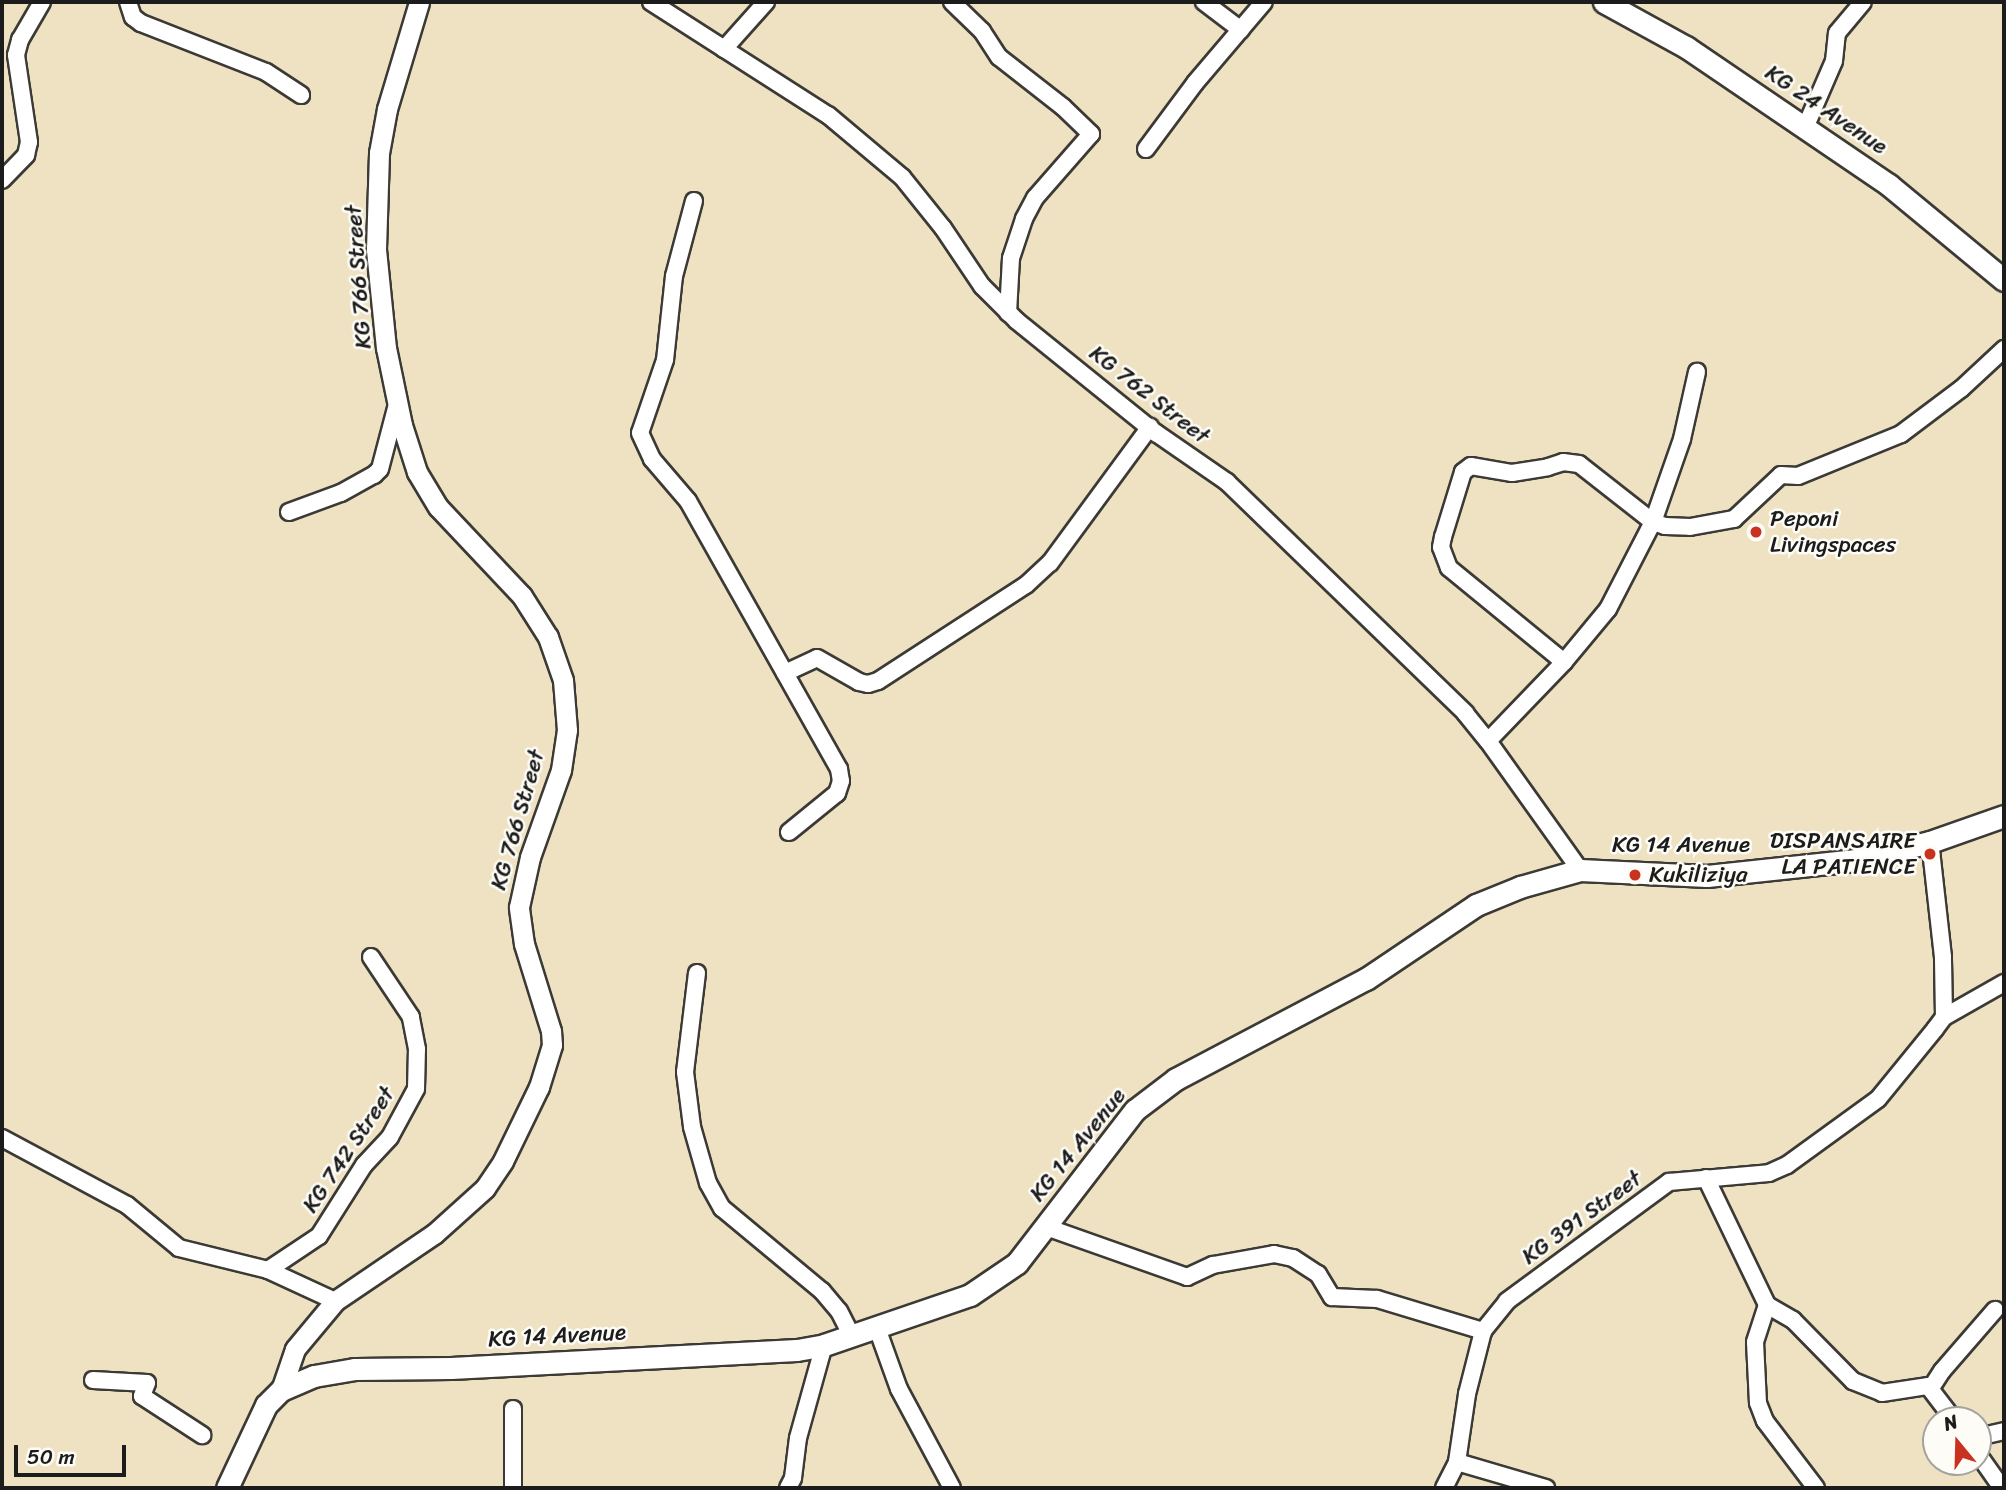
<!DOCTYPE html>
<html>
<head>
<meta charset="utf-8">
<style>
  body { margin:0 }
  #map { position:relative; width:2006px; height:1490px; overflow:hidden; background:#eee2c3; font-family:Sriracha,sans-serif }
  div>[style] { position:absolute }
  .roads { filter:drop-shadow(2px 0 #3c3a35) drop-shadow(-2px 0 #3c3a35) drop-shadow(0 2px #3c3a35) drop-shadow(0 -2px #3c3a35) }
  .minor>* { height:16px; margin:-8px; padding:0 8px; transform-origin:8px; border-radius:8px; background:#fff }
  .tertiary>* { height:19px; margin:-9.5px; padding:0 9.5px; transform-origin:9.5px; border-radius:9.5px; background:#fff }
  .secondary>* { height:21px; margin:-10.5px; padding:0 10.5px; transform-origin:10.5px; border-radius:10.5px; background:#fff }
  .dots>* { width:19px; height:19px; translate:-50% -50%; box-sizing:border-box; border:4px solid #fdfcf7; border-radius:50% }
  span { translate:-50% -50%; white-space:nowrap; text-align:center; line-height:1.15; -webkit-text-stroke:5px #fdfcf7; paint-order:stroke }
  .street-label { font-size:23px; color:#1c1c1c }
  .poi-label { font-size:23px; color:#1c1c1c }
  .left { translate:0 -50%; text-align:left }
  .right { translate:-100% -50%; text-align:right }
  .frame { position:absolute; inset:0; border:4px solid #1c1c1c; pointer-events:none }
  .north { position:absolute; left:1922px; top:1406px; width:70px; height:70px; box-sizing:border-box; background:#fdfcf7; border:2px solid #a3a29f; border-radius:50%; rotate:341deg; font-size:19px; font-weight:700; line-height:28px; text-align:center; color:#1c1c1c }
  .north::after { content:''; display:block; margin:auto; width:24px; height:32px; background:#c8321e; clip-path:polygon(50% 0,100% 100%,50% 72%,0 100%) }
  .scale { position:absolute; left:14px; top:1445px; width:112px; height:32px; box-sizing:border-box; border:4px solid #1c1c1c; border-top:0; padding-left:9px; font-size:21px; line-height:24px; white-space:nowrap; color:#1c1c1c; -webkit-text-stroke:5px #fdfcf7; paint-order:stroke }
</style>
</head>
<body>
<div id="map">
  <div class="roads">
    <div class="minor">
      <div style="left:128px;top:2px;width:16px;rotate:72deg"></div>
      <div style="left:133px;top:17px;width:10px;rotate:37deg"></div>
      <div style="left:141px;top:23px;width:134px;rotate:21.4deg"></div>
      <div style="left:266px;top:72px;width:42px;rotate:33.3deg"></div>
      <div style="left:651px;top:2px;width:210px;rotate:32.6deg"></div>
      <div style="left:828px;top:115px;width:97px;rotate:40deg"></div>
      <div style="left:902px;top:177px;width:65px;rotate:51.2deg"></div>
      <div style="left:943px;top:228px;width:70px;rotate:56.1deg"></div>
      <div style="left:982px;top:286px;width:49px;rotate:45deg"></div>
      <div style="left:1017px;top:321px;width:179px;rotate:38.9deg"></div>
      <div style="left:1156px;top:433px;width:86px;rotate:34.6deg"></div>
      <div style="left:1227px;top:482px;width:332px;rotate:44.1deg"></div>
      <div style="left:1465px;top:713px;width:36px;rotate:51deg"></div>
      <div style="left:1488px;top:741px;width:158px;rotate:54.5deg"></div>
      <div style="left:952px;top:2px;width:42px;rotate:44deg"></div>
      <div style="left:982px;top:31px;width:31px;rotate:57deg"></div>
      <div style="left:999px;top:57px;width:81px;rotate:38deg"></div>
      <div style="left:1063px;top:107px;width:39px;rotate:44deg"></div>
      <div style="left:1091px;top:134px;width:85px;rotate:131.2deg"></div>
      <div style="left:1035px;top:198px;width:24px;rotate:118deg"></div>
      <div style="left:1024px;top:219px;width:41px;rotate:108.4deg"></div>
      <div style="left:1011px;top:258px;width:55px;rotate:93.1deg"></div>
      <div style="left:1204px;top:2px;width:46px;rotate:37.1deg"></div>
      <div style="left:724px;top:49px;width:63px;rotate:-48.2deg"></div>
      <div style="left:1805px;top:128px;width:73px;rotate:-66.6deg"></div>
      <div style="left:1834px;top:61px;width:28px;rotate:-84deg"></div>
      <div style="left:1837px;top:33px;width:40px;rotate:-50deg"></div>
      <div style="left:1146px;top:149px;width:82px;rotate:-53.4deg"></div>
      <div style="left:1195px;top:83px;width:106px;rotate:-49.6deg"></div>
      <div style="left:2px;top:180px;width:35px;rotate:-46deg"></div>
      <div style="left:26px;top:155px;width:13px;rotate:-77deg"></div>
      <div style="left:29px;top:142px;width:88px;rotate:-98.5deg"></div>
      <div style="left:16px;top:55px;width:16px;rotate:-75deg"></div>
      <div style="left:20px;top:40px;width:44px;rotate:-59.9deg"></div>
      <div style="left:694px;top:201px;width:78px;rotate:104.9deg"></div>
      <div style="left:674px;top:276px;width:84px;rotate:96.1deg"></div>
      <div style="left:665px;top:360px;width:77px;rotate:108.9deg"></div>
      <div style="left:640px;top:433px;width:29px;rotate:65deg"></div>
      <div style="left:652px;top:459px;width:55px;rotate:49.4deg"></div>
      <div style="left:688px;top:501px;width:308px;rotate:60.6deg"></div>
      <div style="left:839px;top:769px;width:12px;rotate:81deg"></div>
      <div style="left:841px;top:781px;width:13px;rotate:108deg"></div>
      <div style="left:837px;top:793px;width:62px;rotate:140.9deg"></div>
      <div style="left:289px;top:512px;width:55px;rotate:-20.1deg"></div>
      <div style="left:341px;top:493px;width:38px;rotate:-29deg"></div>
      <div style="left:374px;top:475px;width:8px;rotate:-45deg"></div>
      <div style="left:380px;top:469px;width:67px;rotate:-75.3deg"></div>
      <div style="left:1564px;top:662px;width:149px;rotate:-140.7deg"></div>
      <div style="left:1449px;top:568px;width:22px;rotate:-111deg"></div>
      <div style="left:1441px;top:547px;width:10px;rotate:-79deg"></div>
      <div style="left:1443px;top:537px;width:68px;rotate:-72.9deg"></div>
      <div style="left:1463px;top:472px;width:10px;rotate:-37deg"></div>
      <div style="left:1471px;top:466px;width:42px;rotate:9.7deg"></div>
      <div style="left:1512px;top:473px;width:36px;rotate:-9deg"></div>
      <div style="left:1548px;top:467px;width:16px;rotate:-18deg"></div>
      <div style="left:1563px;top:462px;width:16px;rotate:7deg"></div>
      <div style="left:1579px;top:464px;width:94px;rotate:38.1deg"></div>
      <div style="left:1653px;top:522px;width:88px;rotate:-70.7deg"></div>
      <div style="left:1682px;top:439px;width:69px;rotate:-77.4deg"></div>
      <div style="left:785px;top:673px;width:35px;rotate:-25deg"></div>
      <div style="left:817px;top:658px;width:48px;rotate:29.7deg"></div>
      <div style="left:859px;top:682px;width:9px;rotate:13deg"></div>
      <div style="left:868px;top:684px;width:10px;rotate:-17deg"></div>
      <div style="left:878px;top:681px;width:176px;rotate:-33deg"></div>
      <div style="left:1026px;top:585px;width:33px;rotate:-43deg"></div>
      <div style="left:1050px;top:563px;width:169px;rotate:-53.7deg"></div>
      <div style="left:1488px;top:741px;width:110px;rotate:-46.1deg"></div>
      <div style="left:1564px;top:662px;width:69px;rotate:-50.3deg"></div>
      <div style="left:1608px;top:609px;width:98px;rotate:-62.7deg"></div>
      <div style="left:1653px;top:522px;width:13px;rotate:18deg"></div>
      <div style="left:1665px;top:526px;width:25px;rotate:2deg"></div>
      <div style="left:1690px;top:527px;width:45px;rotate:-10.3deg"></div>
      <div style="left:1734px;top:519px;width:64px;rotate:-43.1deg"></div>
      <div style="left:1781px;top:475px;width:17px;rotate:3deg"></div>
      <div style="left:1798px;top:476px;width:111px;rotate:-22.2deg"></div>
      <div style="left:1901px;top:434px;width:75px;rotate:-36.9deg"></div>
      <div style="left:1961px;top:389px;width:59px;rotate:-42.9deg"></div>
      <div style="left:697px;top:973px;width:100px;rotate:96.9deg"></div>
      <div style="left:685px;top:1072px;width:55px;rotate:82.7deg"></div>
      <div style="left:692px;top:1127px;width:58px;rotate:74.1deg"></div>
      <div style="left:708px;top:1183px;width:29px;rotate:61deg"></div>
      <div style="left:722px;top:1208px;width:130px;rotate:39.7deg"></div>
      <div style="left:822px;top:1291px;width:26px;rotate:50deg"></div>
      <div style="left:839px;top:1311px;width:28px;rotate:63deg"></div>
      <div style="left:1944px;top:1017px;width:69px;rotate:-29.5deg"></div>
      <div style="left:2px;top:1138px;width:142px;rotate:28.2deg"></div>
      <div style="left:127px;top:1205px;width:67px;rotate:39.6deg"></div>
      <div style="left:179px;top:1248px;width:92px;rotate:13.9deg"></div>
      <div style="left:268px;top:1270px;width:74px;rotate:24.8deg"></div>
      <div style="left:1706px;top:1178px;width:141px;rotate:64.3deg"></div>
      <div style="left:1767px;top:1305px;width:30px;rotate:30deg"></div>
      <div style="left:1793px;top:1320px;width:86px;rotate:45.5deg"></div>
      <div style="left:1853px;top:1381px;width:31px;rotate:22deg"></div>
      <div style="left:1882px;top:1393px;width:47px;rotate:-8.7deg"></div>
      <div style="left:1928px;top:1386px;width:43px;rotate:52.6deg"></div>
      <div style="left:1046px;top:1227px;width:150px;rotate:19.5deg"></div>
      <div style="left:1187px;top:1277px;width:29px;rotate:-25deg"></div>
      <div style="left:1213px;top:1265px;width:62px;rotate:-10.2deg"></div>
      <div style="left:1274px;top:1254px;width:19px;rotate:12deg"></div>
      <div style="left:1293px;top:1258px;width:30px;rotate:33deg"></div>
      <div style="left:1318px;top:1274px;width:27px;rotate:59deg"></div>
      <div style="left:1332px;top:1297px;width:45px;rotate:2.5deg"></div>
      <div style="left:1377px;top:1299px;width:111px;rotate:16.8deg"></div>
      <div style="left:268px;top:1270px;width:61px;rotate:-33.7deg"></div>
      <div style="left:319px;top:1236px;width:84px;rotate:-57.6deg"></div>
      <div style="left:364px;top:1165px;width:38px;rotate:-47deg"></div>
      <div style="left:390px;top:1137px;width:55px;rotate:-61.6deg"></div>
      <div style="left:416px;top:1089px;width:40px;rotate:-88.6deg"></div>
      <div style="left:417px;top:1049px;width:33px;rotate:-101deg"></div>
      <div style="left:411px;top:1017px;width:72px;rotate:-123.7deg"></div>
      <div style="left:1767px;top:1305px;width:39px;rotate:108deg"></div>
      <div style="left:1755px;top:1342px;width:61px;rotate:87.2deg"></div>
      <div style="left:1758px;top:1403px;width:19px;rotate:69deg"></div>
      <div style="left:1765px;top:1421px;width:84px;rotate:52.7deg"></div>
      <div style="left:877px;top:1328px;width:65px;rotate:70.2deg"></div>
      <div style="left:899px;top:1389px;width:112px;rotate:61.8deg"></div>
      <div style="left:93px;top:1380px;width:54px;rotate:3.2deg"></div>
      <div style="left:147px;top:1383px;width:14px;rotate:111deg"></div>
      <div style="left:142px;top:1396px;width:72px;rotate:33deg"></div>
      <div style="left:1931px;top:1388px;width:20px;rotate:-57deg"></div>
      <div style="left:1942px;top:1371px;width:81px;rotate:-49deg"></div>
      <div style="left:1978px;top:1437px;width:27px;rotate:-13deg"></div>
      <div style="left:1978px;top:1454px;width:42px;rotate:54.8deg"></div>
      <div style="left:1457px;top:1462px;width:93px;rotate:16.3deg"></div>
      <div style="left:513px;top:1488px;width:79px;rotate:-90deg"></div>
      <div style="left:788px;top:1488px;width:11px;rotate:-63deg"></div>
      <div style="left:793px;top:1478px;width:40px;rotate:-82.9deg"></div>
      <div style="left:798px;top:1438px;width:97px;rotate:-74.4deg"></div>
      <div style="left:1444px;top:1488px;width:29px;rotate:-63deg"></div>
      <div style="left:1457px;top:1462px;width:69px;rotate:-81.6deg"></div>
      <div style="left:1467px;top:1394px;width:65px;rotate:-75.7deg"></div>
      <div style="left:1483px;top:1331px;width:38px;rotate:-51deg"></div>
      <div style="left:1507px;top:1301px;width:201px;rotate:-36.3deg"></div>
      <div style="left:1669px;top:1182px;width:100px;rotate:-5.1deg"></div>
      <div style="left:1769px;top:1173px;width:20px;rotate:-24deg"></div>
      <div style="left:1787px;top:1165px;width:112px;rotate:-36deg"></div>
      <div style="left:1878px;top:1099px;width:90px;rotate:-50.8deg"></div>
      <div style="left:1935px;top:1029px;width:15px;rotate:-53deg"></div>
      <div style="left:1944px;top:1017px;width:60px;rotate:-91deg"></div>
      <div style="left:1943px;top:957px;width:116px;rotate:-96.4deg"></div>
    </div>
    <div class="tertiary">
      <div style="left:281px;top:1390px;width:43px;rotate:-71.1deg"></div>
      <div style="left:295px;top:1349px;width:62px;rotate:-50.2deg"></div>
      <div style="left:335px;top:1301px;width:120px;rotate:-34.1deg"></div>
      <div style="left:434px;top:1234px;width:69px;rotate:-42deg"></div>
      <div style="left:485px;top:1188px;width:32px;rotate:-56deg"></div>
      <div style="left:503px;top:1161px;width:82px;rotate:-64.1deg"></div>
      <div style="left:539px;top:1087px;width:44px;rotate:-72.8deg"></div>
      <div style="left:552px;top:1045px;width:14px;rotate:-94deg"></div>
      <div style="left:551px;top:1031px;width:91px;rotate:-107.2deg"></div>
      <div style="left:524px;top:944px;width:37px;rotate:-98deg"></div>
      <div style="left:519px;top:907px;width:51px;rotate:-77.6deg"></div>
      <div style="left:530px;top:857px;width:92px;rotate:-70.4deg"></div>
      <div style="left:561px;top:770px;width:40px;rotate:-81.5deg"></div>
      <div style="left:567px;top:730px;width:50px;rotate:-94.6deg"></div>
      <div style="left:563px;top:680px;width:46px;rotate:-109.2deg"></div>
      <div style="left:548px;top:637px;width:49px;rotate:-122.4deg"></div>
      <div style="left:522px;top:596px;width:122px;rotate:-133.3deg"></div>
      <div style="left:438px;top:507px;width:41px;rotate:-121deg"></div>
      <div style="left:417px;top:472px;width:49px;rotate:-107.7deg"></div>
      <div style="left:402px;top:425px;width:79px;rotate:-101.7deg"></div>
      <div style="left:386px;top:348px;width:100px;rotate:-95.8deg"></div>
      <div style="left:376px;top:249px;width:96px;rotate:-88.2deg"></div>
      <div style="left:379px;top:153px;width:45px;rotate:-79.7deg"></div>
      <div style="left:387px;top:109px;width:112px;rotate:-73.3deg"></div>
    </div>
    <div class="secondary">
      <div style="left:1604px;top:2px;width:94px;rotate:28.8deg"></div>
      <div style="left:1686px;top:47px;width:245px;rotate:34.2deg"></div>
      <div style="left:1889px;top:185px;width:149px;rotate:39.6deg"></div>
      <div style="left:227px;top:1488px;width:92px;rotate:-64.8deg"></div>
      <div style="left:266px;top:1405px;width:21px;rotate:-45deg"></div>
      <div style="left:281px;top:1390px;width:36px;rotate:-23deg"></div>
      <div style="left:314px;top:1376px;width:42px;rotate:-9.7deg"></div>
      <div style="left:355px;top:1369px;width:96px;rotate:-0.6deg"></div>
      <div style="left:451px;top:1368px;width:346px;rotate:-3deg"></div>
      <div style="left:797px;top:1350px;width:27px;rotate:-10deg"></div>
      <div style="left:824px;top:1345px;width:154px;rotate:-18.9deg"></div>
      <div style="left:970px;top:1295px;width:57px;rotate:-34.2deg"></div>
      <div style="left:1017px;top:1263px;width:193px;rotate:-52.4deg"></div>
      <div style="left:1135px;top:1110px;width:51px;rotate:-37.1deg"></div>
      <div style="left:1176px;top:1079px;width:215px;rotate:-27.8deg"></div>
      <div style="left:1366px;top:979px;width:133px;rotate:-33.9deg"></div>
      <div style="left:1476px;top:905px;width:48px;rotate:-22.2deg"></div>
      <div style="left:1520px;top:887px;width:62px;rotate:-15.8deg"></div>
      <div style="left:1580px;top:870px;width:127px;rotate:2.7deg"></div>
      <div style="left:1707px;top:876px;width:150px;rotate:-6.1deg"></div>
      <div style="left:1856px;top:860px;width:76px;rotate:-13.7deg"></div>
      <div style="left:1930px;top:842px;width:78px;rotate:-19.4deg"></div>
    </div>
  </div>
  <div class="dots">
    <div style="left:1756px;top:532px;background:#c8321e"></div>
    <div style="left:1930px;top:854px;background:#c8321e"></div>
    <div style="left:1635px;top:875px;background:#c8321e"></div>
  </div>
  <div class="street-label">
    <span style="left:1826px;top:110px;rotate:34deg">KG 24 Avenue</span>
    <span style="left:359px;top:277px;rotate:-94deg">KG 766 Street</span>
    <span style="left:1149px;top:395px;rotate:38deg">KG 762 Street</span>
    <span style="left:518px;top:820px;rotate:-74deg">KG 766 Street</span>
    <span style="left:1681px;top:845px">KG 14 Avenue</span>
    <span style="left:1078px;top:1145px;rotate:-51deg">KG 14 Avenue</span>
    <span style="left:349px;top:1150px;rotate:-56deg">KG 742 Street</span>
    <span style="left:1582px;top:1218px;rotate:-36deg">KG 391 Street</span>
    <span style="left:557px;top:1336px;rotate:-3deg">KG 14 Avenue</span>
  </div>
  <div class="poi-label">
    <span class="left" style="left:1770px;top:532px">Peponi<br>Livingspaces</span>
    <span class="right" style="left:1916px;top:854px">DISPANSAIRE<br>LA PATIENCE</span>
    <span class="left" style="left:1649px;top:875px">Kukiliziya</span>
  </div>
  <div class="frame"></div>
  <div class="north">N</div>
  <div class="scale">50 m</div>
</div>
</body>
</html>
